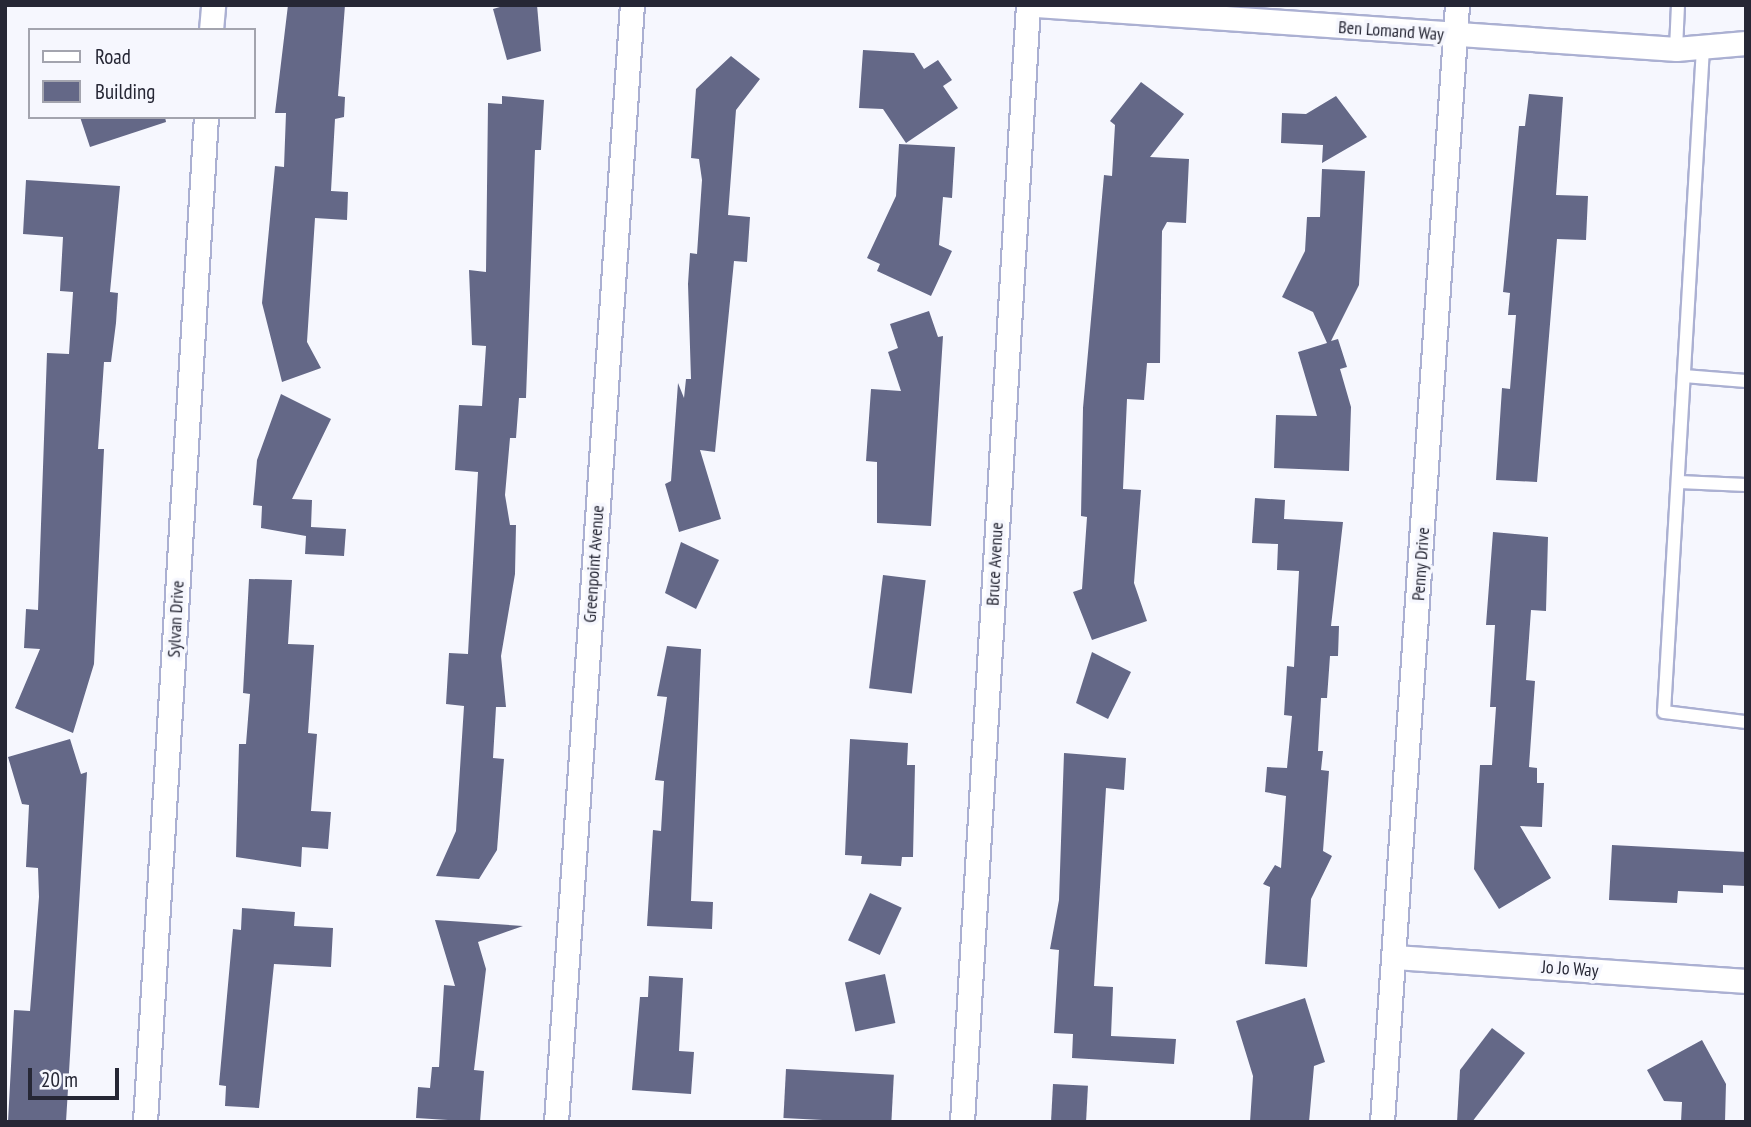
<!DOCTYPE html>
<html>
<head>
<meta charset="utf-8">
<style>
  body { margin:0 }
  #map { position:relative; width:1751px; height:1127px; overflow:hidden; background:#f6f7fe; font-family:"PT Sans Narrow",sans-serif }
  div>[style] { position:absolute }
  .building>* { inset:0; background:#646887; transform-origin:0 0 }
  .roads { filter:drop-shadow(2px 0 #abb0d2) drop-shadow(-2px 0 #abb0d2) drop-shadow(0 2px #abb0d2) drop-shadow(0 -2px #abb0d2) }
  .lane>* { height:12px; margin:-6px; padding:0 6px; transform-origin:6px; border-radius:6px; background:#fff }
  .street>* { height:23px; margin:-11.5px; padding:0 11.5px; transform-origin:11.5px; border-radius:11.5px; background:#fff }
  span { translate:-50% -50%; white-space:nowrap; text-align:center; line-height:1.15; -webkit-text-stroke:7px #f6f7fe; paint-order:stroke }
  .street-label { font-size:18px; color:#262735 }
  .frame { position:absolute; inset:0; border:7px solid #262735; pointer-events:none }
  .legend { position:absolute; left:28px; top:28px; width:228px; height:91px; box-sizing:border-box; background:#f6f7fe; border:2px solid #a3a4ae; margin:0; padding:9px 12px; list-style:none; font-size:21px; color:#262735 }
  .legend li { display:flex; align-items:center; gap:14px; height:35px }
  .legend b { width:35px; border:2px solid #a3a4ae }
  .scale { position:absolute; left:28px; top:1068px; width:91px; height:32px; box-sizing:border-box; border:4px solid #262735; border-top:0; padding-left:9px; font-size:21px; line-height:24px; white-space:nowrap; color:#262735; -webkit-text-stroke:5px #f6f7fe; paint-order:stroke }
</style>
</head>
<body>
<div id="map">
  <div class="building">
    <div style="clip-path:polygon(288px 5px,345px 5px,338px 96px,345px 97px,344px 117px,335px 119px,331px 191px,348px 192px,347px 220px,315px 218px,307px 342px,321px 368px,282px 382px,262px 303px,275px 166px,284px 167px,286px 113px,275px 113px)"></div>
    <div style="clip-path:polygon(507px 5px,537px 5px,541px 51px,507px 60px,493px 9px)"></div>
    <div style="clip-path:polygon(863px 50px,914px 53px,924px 69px,938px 60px,952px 80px,943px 86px,958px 108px,906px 143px,883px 109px,859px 108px)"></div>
    <div style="clip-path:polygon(731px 56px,760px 79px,736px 110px,728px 215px,750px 217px,747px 262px,734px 261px,715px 452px,700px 450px,721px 519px,679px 532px,665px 484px,671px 481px,678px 383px,684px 398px,686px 379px,691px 379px,688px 284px,690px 253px,697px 254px,702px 180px,699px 159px,691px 158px,696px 89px)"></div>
    <div style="clip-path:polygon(1141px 82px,1184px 114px,1150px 157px,1189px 159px,1186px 223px,1167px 222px,1162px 231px,1160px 363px,1147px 363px,1144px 400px,1127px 399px,1123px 489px,1141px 490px,1134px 583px,1147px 621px,1092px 640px,1073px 592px,1082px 589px,1087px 517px,1081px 516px,1083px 408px,1104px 175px,1112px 176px,1115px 125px,1110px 121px)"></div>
    <div style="clip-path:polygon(1529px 94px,1563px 97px,1556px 195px,1588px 196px,1586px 240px,1557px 239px,1537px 482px,1496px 480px,1502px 388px,1510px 389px,1516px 315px,1508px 315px,1510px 293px,1503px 292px,1506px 262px,1519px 126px,1525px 126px)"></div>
    <div style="clip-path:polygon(502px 96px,544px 100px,541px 150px,535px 150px,526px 398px,519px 398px,516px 438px,510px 438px,505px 495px,510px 525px,516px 525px,515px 574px,501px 656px,506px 707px,496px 707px,493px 758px,504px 759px,497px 850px,479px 879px,436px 876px,456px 831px,464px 706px,446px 704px,449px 653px,468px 654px,478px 472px,455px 470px,459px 405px,482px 406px,486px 346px,472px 345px,469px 270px,486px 272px,488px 103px,502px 104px)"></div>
    <div style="clip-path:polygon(1336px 96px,1367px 137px,1322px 163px,1323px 145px,1281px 143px,1282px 113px,1306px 114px)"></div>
    <div style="clip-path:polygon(80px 117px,165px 117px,166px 122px,90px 147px)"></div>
    <div style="clip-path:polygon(899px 144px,955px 147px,952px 198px,943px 197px,939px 245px,952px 251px,931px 296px,877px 271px,880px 264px,867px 258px,896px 196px)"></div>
    <div style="clip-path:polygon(1322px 169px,1365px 171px,1359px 285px,1331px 341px,1338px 339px,1347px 367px,1340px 369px,1351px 407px,1349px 471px,1274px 468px,1276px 415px,1317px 416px,1298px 352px,1327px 343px,1313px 312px,1282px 297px,1305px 251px,1307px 217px,1320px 217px)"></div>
    <div style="clip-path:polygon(26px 180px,120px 186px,110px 292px,118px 293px,116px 323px,111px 362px,104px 362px,98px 449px,104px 449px,94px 664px,73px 733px,15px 708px,40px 649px,24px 648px,26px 609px,38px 610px,47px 353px,69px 354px,73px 292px,60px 291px,63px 237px,23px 234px)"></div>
    <div style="clip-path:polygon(929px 311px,938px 337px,943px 336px,931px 526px,877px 523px,877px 462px,866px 461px,871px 389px,901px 391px,888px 352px,898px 348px,890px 324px)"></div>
    <div style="clip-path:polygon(281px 394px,331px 419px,292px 499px,312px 500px,311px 527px,346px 529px,344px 556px,305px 554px,306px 536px,261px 528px,262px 506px,253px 505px,257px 460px)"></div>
    <div style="clip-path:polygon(1255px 498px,1285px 500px,1284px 519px,1343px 522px,1331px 626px,1339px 626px,1338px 656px,1330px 656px,1327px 698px,1321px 698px,1318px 751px,1323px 751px,1321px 770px,1329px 771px,1323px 851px,1332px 856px,1311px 899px,1307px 967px,1265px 964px,1270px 887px,1263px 884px,1275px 865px,1281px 868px,1286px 796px,1265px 792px,1267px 767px,1287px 768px,1292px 716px,1284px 715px,1287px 666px,1294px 667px,1299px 571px,1277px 570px,1278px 544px,1252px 543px)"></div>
    <div style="clip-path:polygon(1493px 532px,1548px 537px,1546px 611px,1531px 610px,1526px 680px,1535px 681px,1529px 767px,1537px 768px,1537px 783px,1544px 783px,1542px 827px,1520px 826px,1551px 878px,1499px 909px,1474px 869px,1480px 765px,1492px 765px,1496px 707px,1490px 707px,1495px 625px,1486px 625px)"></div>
    <div style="clip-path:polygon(681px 542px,719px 560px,696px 609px,665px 593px)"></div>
    <div style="left:883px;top:575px;width:43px;height:114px;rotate:7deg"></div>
    <div style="clip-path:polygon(249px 579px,292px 580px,288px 644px,314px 645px,308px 733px,317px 734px,311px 811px,331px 812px,328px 849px,302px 847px,301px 867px,236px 857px,239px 744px,246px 744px,250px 694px,243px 693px)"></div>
    <div style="clip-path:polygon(667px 646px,701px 649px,691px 901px,713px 902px,712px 929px,647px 926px,653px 830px,661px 831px,664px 781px,655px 780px,667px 697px,657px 696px)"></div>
    <div style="clip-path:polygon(1092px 652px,1131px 672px,1108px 719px,1076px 703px)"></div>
    <div style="clip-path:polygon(70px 739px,81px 774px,87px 772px,66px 1122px,8px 1122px,14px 1010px,30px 1011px,39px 897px,38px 868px,26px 867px,29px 805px,22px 804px,8px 757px)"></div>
    <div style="clip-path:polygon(850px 739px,908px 743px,907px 765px,915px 765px,913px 857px,902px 857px,901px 866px,861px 864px,862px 856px,845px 855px)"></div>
    <div style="clip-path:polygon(1064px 753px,1126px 758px,1124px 790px,1106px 788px,1094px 986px,1113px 987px,1111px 1036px,1176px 1039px,1174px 1064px,1072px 1058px,1073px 1034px,1054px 1033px,1059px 950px,1050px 949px,1059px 900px)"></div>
    <div style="clip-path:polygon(1612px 845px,1746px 852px,1746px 886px,1723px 885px,1723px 893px,1678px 891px,1677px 903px,1609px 900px)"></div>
    <div style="left:870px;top:893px;width:35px;height:52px;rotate:25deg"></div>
    <div style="clip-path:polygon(242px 908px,295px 912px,294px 926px,333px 928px,331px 967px,274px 964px,259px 1108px,225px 1106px,226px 1086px,219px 1085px,233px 929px,241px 930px)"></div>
    <div style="clip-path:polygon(435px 920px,523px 926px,478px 942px,486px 969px,474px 1070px,484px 1071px,480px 1122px,416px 1118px,418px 1087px,430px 1088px,432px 1067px,439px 1067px,444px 985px,455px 986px)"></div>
    <div style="left:885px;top:974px;width:50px;height:41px;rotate:78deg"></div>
    <div style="clip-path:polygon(649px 976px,683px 978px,679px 1051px,694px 1052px,691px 1094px,632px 1090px,640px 997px,648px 997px)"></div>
    <div style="clip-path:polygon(1305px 998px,1325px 1062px,1314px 1066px,1309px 1122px,1250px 1122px,1253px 1076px,1236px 1021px)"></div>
    <div style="clip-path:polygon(1492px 1028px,1525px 1053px,1472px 1122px,1457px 1122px,1460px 1070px)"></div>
    <div style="clip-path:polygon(1702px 1040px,1726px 1084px,1725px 1122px,1681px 1122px,1682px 1102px,1664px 1101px,1647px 1070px)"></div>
    <div style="left:786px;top:1069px;width:108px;height:49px;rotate:3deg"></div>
    <div style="left:1053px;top:1084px;width:35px;height:38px;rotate:3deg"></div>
  </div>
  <div class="roads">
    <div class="lane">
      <div style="left:1703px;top:48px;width:665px;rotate:93.36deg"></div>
      <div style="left:1664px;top:712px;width:83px;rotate:7deg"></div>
      <div style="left:1676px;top:49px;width:44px;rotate:-87.4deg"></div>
      <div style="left:1684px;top:376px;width:62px;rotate:4.6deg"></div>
      <div style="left:1679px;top:482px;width:67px;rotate:2.6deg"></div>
    </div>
    <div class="street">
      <div style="left:1036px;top:5px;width:642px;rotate:3.93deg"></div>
      <div style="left:1676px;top:49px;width:70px;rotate:-4.9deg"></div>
      <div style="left:211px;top:30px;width:25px;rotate:-85deg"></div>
      <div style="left:1395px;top:957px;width:352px;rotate:3.9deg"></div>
      <div style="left:145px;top:1122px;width:1007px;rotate:-86.53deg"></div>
      <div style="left:556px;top:1122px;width:1120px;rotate:-86.11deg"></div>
      <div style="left:962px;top:1122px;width:1119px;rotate:-86.62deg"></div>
      <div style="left:1382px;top:1122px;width:1120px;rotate:-86.16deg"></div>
    </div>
  </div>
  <div class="street-label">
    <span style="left:1391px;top:31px;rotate:4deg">Ben Lomand Way</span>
    <span style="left:594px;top:564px;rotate:-86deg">Greenpoint Avenue</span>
    <span style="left:995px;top:564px;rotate:-87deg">Bruce Avenue</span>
    <span style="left:1421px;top:564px;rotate:-86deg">Penny Drive</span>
    <span style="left:176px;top:619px;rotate:-87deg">Sylvan Drive</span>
    <span style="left:1570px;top:969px;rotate:4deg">Jo Jo Way</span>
  </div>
  <div class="frame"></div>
  <ul class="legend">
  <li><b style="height:9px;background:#fff"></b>Road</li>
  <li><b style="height:19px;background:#646887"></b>Building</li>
  </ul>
  <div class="scale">20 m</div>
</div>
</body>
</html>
